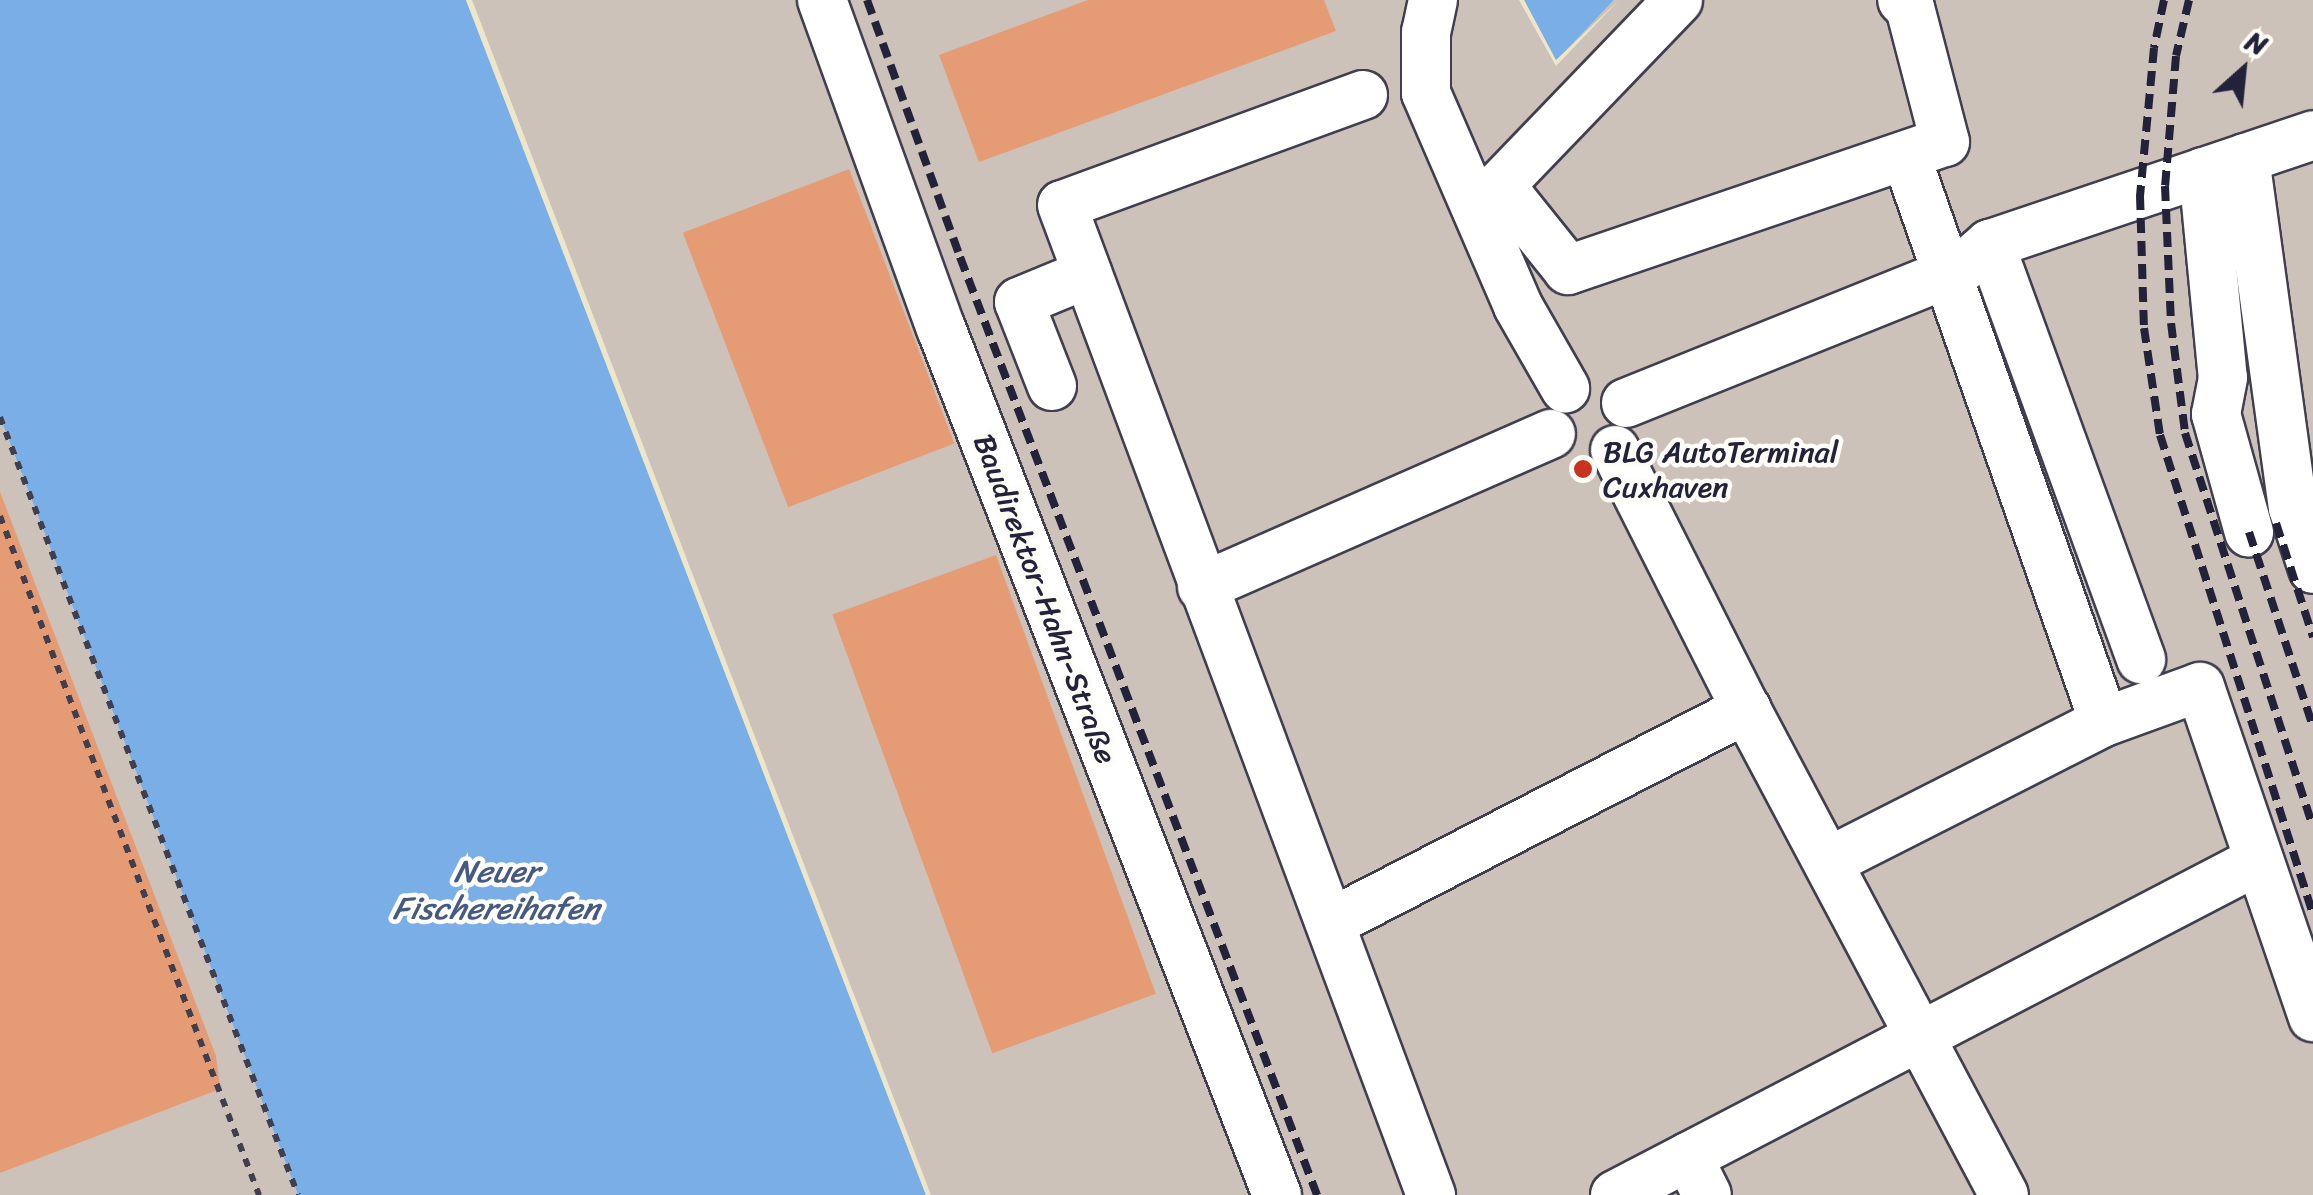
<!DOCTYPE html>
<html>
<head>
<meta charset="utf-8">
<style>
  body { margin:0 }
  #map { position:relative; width:2313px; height:1195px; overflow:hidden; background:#ede6c9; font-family:Sriracha,sans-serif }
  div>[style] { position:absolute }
  .industrial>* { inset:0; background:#ccc2b9 }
  .water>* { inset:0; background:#7aaee7 }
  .pier>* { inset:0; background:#ede6c9 }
  .building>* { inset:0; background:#e59b74; transform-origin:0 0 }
  .path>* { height:6px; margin-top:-3px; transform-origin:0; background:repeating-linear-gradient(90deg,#403f50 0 8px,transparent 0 16px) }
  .roads { filter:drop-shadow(2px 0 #403f50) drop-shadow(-2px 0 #403f50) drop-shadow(0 2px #403f50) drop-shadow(0 -2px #403f50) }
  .minor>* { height:48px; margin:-24px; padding:0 24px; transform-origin:24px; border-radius:24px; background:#fff }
  .rail>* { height:8px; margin-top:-4px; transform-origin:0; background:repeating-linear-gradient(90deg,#22223b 0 15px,transparent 0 23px) }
  .dots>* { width:28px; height:28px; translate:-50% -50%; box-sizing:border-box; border:5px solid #fdfcf7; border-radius:50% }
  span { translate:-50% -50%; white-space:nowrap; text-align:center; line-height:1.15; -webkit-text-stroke:9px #fdfcf7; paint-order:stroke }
  .poi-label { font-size:30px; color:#22223b }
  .left { translate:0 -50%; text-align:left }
  .street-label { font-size:30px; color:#22223b }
  .water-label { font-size:32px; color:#455a80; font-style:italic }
  .north { position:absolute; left:2193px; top:20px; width:100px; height:100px; -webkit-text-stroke:8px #fdfcf7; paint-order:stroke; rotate:27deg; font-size:28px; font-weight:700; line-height:40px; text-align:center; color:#22223b }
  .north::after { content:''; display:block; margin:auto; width:35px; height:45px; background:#22223b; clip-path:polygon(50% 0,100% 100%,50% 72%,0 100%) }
</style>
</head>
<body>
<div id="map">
  <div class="industrial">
    <div style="clip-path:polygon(466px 0,1524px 0,1556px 60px,1614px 0,2313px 0,2313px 1195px,926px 1195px)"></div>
    <div style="clip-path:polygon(0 417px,274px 1132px,298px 1195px,0 1195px)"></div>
  </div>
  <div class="water">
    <div style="clip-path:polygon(0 0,466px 0,926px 1195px,298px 1195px,0 417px)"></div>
    <div style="clip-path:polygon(1524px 0,1614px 0,1556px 61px)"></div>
  </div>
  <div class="pier">
    <div style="clip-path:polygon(466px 0,472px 0,931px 1195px,926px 1195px)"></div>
    <div style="clip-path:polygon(1519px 0,1524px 0,1556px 60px,1619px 0,1556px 66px)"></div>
  </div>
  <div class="building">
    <div style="clip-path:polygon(1088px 0,1324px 0,1336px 31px,979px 162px,939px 55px)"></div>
    <div style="left:849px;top:169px;width:294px;height:178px;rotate:69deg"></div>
    <div style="clip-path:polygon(0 492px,216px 1056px,220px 1089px,0 1173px)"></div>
    <div style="left:996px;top:555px;width:467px;height:174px;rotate:70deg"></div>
  </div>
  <div class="path">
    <div style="left:0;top:417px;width:833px;rotate:69.04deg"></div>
    <div style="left:0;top:516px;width:727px;rotate:69.12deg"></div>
  </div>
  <div class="roads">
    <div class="minor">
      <div style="left:822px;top:0;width:349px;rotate:70.1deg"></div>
      <div style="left:941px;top:328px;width:930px;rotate:68.82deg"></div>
      <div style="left:1433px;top:0;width:33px;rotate:102deg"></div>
      <div style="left:1426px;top:32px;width:61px;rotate:90deg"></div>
      <div style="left:1426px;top:93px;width:232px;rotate:66.6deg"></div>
      <div style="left:1518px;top:306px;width:95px;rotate:60.2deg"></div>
      <div style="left:1363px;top:95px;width:320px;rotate:159.9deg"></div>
      <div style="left:1062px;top:205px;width:1057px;rotate:69.56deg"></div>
      <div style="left:2245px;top:158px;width:353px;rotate:82.2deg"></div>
      <div style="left:2293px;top:508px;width:64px;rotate:71.8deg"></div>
      <div style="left:2203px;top:172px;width:207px;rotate:84.5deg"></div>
      <div style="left:2223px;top:378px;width:37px;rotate:101deg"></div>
      <div style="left:2216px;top:414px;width:123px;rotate:74.4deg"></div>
      <div style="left:1913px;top:176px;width:578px;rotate:70.72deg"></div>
      <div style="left:1500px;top:185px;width:109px;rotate:51.3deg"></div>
      <div style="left:1568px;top:270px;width:398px;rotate:-18.8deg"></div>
      <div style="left:1945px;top:142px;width:138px;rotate:-104.6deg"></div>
      <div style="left:1910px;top:8px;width:11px;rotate:-135deg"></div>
      <div style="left:1479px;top:207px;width:287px;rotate:-46.1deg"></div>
      <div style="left:1990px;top:244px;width:442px;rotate:70deg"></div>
      <div style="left:1052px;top:386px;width:90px;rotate:-111.4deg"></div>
      <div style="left:1019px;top:302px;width:74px;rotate:-22.4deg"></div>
      <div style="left:1626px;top:403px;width:362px;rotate:-21.9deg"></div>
      <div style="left:1962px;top:268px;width:37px;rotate:-41deg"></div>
      <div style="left:1990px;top:244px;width:341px;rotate:-18.6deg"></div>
      <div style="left:1615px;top:450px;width:290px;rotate:63.2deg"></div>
      <div style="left:1746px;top:709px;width:550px;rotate:62.04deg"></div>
      <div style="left:1202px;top:587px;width:381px;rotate:-23.7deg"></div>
      <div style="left:1828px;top:862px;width:309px;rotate:-26.9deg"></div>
      <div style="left:2104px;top:722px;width:102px;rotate:-20deg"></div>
      <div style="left:2200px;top:687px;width:349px;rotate:71.1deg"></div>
      <div style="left:1332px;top:922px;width:466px;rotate:-27.2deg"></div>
      <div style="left:1688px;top:1157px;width:42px;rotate:63.4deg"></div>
      <div style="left:1615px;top:1195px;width:726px;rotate:-27.48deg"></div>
    </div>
  </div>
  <div class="rail">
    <div style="left:867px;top:0;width:273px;rotate:70.1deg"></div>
    <div style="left:960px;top:257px;width:1004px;rotate:69.16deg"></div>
    <div style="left:2164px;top:0;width:49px;rotate:101.8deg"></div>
    <div style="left:2154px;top:48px;width:148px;rotate:95.4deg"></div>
    <div style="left:2140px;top:195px;width:133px;rotate:88.3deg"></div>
    <div style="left:2144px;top:328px;width:108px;rotate:81.5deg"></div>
    <div style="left:2160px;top:435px;width:503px;rotate:72.29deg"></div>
    <div style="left:2189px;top:0;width:57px;rotate:103.1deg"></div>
    <div style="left:2176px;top:56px;width:130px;rotate:94.8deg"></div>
    <div style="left:2165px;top:186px;width:137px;rotate:87.5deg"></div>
    <div style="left:2171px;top:323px;width:111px;rotate:82.7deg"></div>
    <div style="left:2185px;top:433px;width:413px;rotate:72deg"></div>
    <div style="left:2276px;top:523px;width:120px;rotate:72deg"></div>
    <div style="left:2249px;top:532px;width:205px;rotate:71.8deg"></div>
  </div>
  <div class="dots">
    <div style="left:1583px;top:469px;background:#c8321e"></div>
  </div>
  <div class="poi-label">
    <span class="left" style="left:1603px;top:469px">BLG AutoTerminal<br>Cuxhaven</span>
  </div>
  <div class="street-label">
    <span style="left:1045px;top:599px;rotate:69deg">Baudirektor-Hahn-Straße</span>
  </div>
  <div class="water-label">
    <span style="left:496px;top:891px">Neuer<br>Fischereihafen</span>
  </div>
  <div class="north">N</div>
</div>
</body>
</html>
